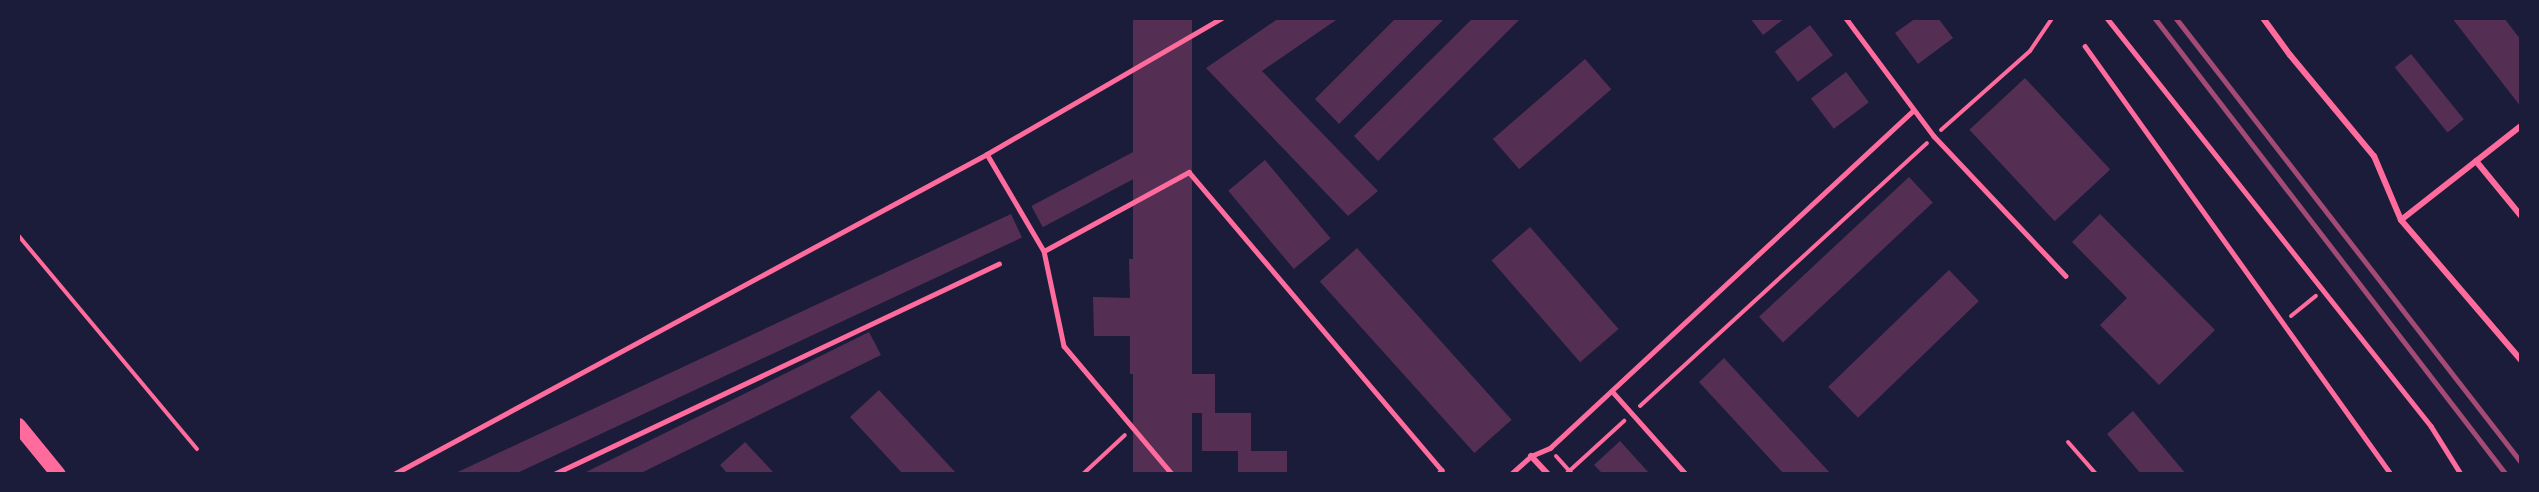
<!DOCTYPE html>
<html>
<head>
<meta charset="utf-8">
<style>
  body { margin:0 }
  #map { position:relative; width:2539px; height:492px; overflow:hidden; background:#1b1b3a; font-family:"Fira Sans",sans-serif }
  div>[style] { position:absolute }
  .building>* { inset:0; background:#542f53; transform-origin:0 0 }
  .path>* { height:4px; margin:-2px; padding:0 2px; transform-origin:2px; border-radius:2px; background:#ff6b9d }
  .service>* { height:4.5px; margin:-2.25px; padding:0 2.25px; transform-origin:2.25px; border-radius:2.25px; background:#ff6b9d }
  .minor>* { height:6px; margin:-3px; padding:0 3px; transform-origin:3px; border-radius:3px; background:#ff6b9d }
  .primary>* { height:15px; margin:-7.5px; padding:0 7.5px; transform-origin:7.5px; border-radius:7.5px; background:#ff6b9d }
  .rail>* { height:4.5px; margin:-2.25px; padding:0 2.25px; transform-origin:2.25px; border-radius:2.25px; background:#a44b75 }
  span { translate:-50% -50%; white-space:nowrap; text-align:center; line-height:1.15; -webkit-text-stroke:6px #1b1b3a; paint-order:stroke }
  .frame { position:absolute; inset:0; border:20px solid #1b1b3a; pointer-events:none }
</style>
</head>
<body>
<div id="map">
  <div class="building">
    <div style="left:1133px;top:18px;width:59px;height:937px"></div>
    <div style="clip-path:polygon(1279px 18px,1339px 18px,1262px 71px,1378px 191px,1348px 216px,1206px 68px)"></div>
    <div style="clip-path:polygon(1396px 18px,1445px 18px,1339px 124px,1315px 99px)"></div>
    <div style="clip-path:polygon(1473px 18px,1521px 18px,1378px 161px,1354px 136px)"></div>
    <div style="clip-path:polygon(1750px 18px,1785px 18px,1763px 35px)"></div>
    <div style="clip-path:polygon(1916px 18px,1938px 18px,1953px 38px,1918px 64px,1895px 33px)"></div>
    <div style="clip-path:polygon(2452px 18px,2504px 18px,2521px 40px,2521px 107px)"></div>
    <div style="left:1810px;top:25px;width:38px;height:44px;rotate:53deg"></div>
    <div style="left:2411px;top:54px;width:84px;height:21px;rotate:51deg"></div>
    <div style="left:1585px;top:59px;width:40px;height:122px;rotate:49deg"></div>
    <div style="left:1846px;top:72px;width:38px;height:44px;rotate:53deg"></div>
    <div style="left:2025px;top:78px;width:125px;height:76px;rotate:47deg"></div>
    <div style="left:1133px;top:152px;width:24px;height:115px;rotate:62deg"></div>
    <div style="left:1265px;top:160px;width:102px;height:48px;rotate:50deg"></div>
    <div style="left:1909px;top:177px;width:35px;height:205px;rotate:47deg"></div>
    <div style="left:1011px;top:214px;width:26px;height:614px;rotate:65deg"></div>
    <div style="clip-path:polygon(2100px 214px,2215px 330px,2159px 385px,2100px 325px,2127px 298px,2072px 242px)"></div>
    <div style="left:1530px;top:227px;width:135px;height:51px;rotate:49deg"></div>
    <div style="left:1357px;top:248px;width:231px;height:50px;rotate:48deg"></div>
    <div style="clip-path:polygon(1129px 259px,1179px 259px,1179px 298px,1143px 297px,1143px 336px,1179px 336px,1179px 374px,1215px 374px,1215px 413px,1251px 413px,1251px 451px,1287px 451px,1287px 474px,1238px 474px,1238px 451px,1202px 451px,1202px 413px,1166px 413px,1166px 374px,1130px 374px,1130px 336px,1094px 336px,1093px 297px,1130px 298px)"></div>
    <div style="left:1949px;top:270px;width:43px;height:168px;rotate:46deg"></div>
    <div style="clip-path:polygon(869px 332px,881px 355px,639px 474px,582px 474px)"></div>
    <div style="clip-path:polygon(1724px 358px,1831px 474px,1784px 474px,1699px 382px)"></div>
    <div style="clip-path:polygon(879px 390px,957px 474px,903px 474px,850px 417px)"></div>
    <div style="clip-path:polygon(2133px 411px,2186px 474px,2141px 474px,2107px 434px)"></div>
    <div style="clip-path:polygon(1620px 441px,1650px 474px,1603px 474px,1594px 465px)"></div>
    <div style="clip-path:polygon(745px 442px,775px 474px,728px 474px,720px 465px)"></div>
  </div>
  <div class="path">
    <div style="left:1941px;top:130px;width:119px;rotate:-41.6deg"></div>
    <div style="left:2030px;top:51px;width:40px;rotate:-56deg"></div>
    <div style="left:18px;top:235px;width:279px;rotate:50.1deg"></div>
    <div style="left:2291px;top:316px;width:32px;rotate:-39deg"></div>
    <div style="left:1640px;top:406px;width:389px;rotate:-42.5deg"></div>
    <div style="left:2068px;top:442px;width:43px;rotate:48.8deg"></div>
    <div style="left:1556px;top:456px;width:24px;rotate:48deg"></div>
    <div style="left:1083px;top:474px;width:57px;rotate:-42.9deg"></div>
    <div style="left:1566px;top:474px;width:79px;rotate:-42.4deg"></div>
    <div style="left:2520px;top:474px;width:1px"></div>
  </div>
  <div class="service">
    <div style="left:1846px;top:18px;width:147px;rotate:53.3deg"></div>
    <div style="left:1934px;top:136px;width:192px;rotate:46.7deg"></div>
    <div style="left:2107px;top:18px;width:521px;rotate:51.55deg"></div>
    <div style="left:2431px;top:426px;width:57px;rotate:58deg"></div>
    <div style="left:2085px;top:46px;width:526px;rotate:54.44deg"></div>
    <div style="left:987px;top:154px;width:113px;rotate:59.6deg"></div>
    <div style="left:1044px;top:251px;width:97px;rotate:78.1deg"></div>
    <div style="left:1064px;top:346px;width:167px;rotate:49.8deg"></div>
    <div style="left:1044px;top:251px;width:165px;rotate:-28.6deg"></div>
    <div style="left:1189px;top:172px;width:391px;rotate:49.7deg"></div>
    <div style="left:1442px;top:470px;width:5px;rotate:127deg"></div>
    <div style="left:1612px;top:391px;width:111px;rotate:48.3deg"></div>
    <div style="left:394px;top:474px;width:674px;rotate:-28.35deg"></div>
    <div style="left:987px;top:154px;width:272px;rotate:-30.1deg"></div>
    <div style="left:554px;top:474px;width:492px;rotate:-25.3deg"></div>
    <div style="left:1511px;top:474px;width:27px;rotate:-42deg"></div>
    <div style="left:1531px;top:456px;width:21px;rotate:-23deg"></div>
    <div style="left:1550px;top:448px;width:495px;rotate:-42.9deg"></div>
  </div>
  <div class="minor">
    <div style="left:2263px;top:18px;width:46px;rotate:53.9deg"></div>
    <div style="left:2290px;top:55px;width:131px;rotate:50.3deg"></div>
    <div style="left:2374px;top:156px;width:69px;rotate:67.1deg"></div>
    <div style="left:2401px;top:220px;width:184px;rotate:49.4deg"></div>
    <div style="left:2476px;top:161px;width:71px;rotate:50.7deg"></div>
    <div style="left:2401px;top:220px;width:152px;rotate:-38.1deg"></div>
    <div style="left:1531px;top:456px;width:25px;rotate:47deg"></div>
  </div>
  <div class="primary">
    <div style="left:18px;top:425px;width:63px;rotate:50.8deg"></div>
  </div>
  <div class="rail">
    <div style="left:2155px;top:18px;width:575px;rotate:52.41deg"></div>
    <div style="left:2176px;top:18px;width:562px;rotate:52.15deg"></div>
  </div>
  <div class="frame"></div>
</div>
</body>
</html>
